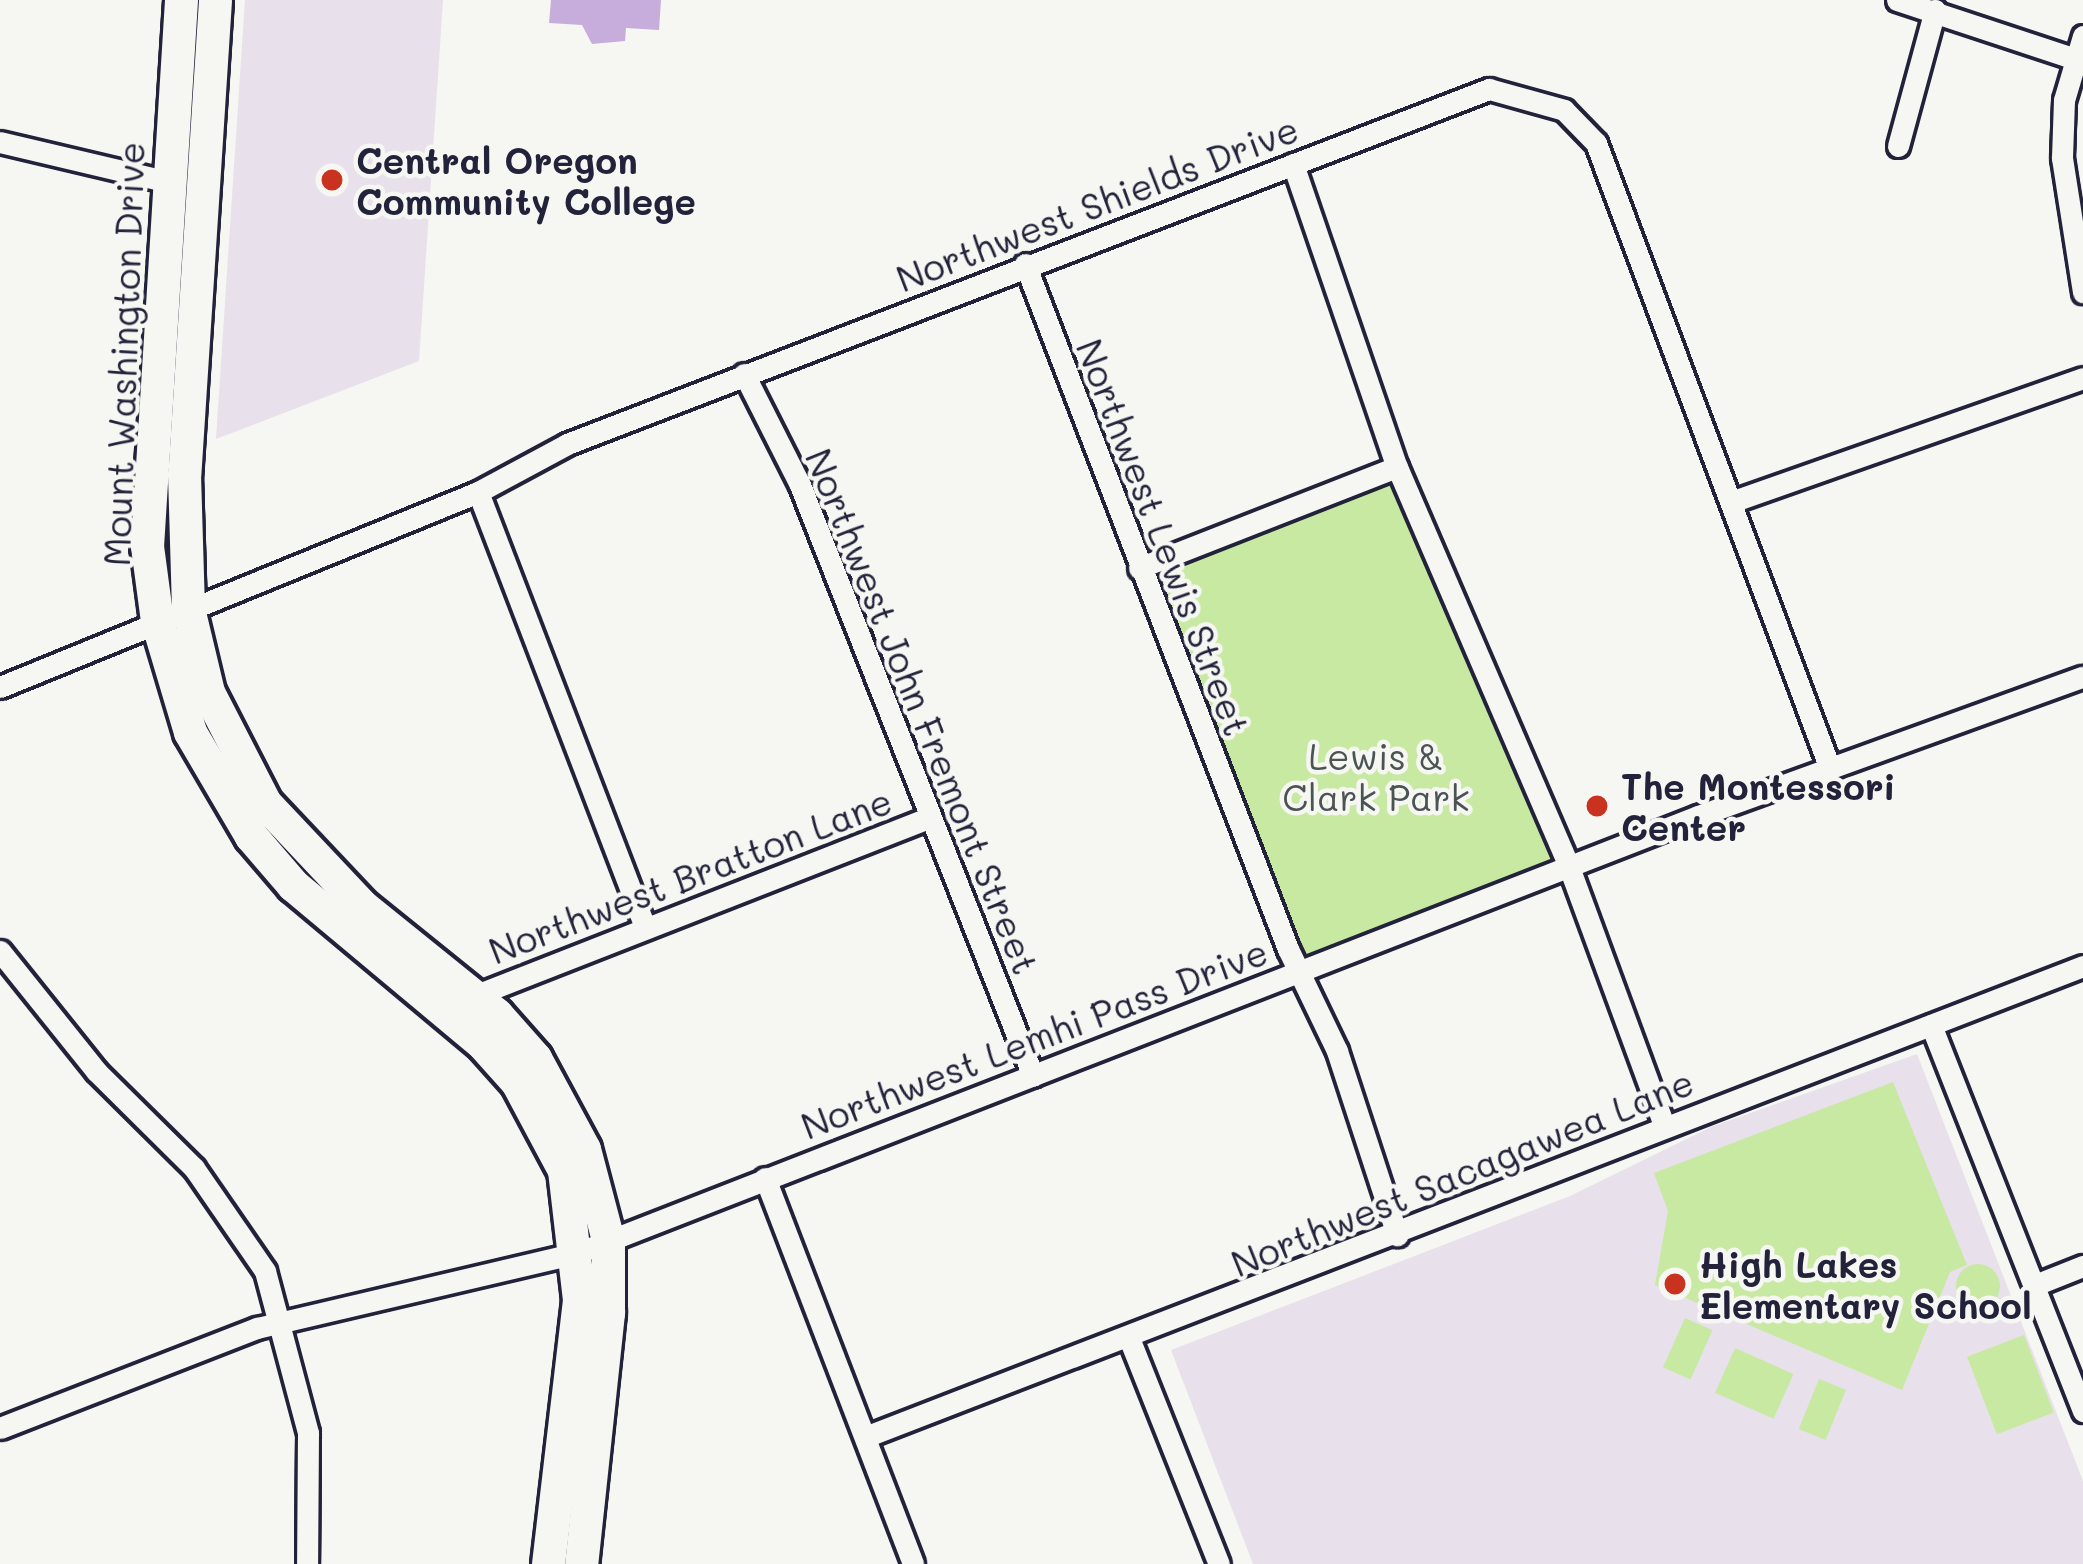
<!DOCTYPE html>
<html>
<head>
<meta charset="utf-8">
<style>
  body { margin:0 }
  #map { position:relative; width:2083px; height:1564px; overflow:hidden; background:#f6f6f2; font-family:Mali,sans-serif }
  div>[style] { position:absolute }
  .built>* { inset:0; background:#e8e0eb }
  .green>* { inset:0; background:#c7e9a2; transform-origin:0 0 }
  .round { border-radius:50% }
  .building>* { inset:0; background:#c7addb }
  .roads { filter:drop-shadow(3px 0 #22223b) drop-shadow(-3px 0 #22223b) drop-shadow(0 3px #22223b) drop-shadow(0 -3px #22223b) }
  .street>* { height:21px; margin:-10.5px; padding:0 10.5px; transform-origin:10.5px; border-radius:10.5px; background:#f6f6f2 }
  .secondary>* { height:33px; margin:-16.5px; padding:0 16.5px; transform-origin:16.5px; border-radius:16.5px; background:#f6f6f2 }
  .dots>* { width:33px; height:33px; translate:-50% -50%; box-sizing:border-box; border:6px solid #f6f6f2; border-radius:50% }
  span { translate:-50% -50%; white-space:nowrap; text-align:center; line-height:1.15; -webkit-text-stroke:9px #f6f6f2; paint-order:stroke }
  .poi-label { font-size:36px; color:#22223b; font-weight:700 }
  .left { translate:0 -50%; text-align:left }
  .street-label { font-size:36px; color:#22223b }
  .park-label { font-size:36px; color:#4b5455 }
</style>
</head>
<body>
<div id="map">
  <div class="built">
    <div style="clip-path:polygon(245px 0,443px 0,419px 361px,216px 439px)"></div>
    <div style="clip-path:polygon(1917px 1054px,2083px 1481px,2083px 1564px,1253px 1564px,1171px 1350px,1570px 1196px,1711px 1127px)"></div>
  </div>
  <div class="green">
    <div style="left:1397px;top:467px;width:435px;height:277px;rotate:67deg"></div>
    <div style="clip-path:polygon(1893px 1082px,1967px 1265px,1950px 1272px,1902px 1390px,1655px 1285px,1668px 1211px,1654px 1173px)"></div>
    <div class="round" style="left:1956px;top:1264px;width:44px;height:44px"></div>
    <div style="left:1685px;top:1318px;width:30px;height:54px;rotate:24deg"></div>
    <div style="left:2024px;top:1335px;width:83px;height:61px;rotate:69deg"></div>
    <div style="left:1735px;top:1348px;width:64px;height:49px;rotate:24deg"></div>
    <div style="left:1819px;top:1379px;width:29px;height:54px;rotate:22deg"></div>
  </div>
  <div class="building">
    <div style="clip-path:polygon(551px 0,661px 0,659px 30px,626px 28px,625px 41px,592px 44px,582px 25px,549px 23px)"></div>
  </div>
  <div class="roads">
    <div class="street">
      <div style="left:1897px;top:0;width:188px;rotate:18.3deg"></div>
      <div style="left:2083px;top:36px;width:67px;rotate:106.5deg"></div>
      <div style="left:2064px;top:100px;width:58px;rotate:92deg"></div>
      <div style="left:2062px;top:158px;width:136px;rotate:81.1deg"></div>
      <div style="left:0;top:142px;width:174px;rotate:13.3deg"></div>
      <div style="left:1898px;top:146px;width:141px;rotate:-74.8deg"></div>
      <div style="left:1293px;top:164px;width:320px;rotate:71.1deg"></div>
      <div style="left:1397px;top:467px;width:435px;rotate:66.7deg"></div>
      <div style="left:1569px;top:867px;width:275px;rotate:69.8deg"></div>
      <div style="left:1025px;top:264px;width:734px;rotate:69deg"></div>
      <div style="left:1288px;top:949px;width:113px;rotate:64.3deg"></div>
      <div style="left:1337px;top:1051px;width:194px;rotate:71.9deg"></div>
      <div style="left:744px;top:374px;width:124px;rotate:63.2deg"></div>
      <div style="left:800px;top:485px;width:635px;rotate:68.48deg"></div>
      <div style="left:478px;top:492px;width:467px;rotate:69deg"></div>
      <div style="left:1731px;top:502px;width:373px;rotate:-19.4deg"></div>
      <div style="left:1139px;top:568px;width:277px;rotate:-21.4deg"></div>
      <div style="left:0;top:687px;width:516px;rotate:-22.19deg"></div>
      <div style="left:478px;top:492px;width:101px;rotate:-28.3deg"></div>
      <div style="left:567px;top:444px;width:988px;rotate:-21.06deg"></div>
      <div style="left:1489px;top:89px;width:78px;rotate:15.6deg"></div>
      <div style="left:1564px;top:110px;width:46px;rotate:45.9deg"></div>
      <div style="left:1596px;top:143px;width:665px;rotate:69.49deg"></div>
      <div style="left:0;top:951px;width:154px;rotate:51.3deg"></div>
      <div style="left:96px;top:1071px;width:138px;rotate:44.7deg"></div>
      <div style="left:194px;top:1168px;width:125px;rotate:55.4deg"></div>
      <div style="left:265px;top:1271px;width:168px;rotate:75.1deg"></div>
      <div style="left:308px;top:1433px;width:131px;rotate:90.4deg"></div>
      <div style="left:474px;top:996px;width:490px;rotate:-21.4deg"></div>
      <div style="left:1931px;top:1025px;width:415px;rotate:68.5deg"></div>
      <div style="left:765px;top:1178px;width:413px;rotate:69deg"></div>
      <div style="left:2035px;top:1285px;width:52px;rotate:-21.6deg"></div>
      <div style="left:1129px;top:1338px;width:243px;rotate:68.3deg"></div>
      <div style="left:0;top:1428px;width:276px;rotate:-21.3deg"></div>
      <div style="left:257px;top:1328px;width:332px;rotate:-13.2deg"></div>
      <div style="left:580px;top:1252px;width:1200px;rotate:-21.3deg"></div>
      <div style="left:1698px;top:816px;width:409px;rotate:-19.9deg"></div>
      <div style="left:865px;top:1437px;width:1306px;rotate:-21.14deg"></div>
    </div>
    <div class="secondary">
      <div style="left:181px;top:0;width:547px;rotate:93.56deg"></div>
      <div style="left:147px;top:546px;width:76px;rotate:82.4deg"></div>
      <div style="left:157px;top:621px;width:116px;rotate:73.4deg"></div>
      <div style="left:190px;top:732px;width:121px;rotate:59.6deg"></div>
      <div style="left:251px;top:836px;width:65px;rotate:49.4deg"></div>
      <div style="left:293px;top:885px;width:248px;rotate:39.9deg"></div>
      <div style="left:483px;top:1044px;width:51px;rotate:48.2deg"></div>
      <div style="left:517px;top:1082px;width:100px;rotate:61.9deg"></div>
      <div style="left:564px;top:1170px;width:131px;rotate:83.4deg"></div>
      <div style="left:579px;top:1300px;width:266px;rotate:96.7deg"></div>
      <div style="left:215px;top:0;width:475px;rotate:93.7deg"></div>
      <div style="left:184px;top:474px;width:134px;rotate:88.3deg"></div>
      <div style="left:188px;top:608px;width:86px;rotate:76.6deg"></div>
      <div style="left:208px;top:692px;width:125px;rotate:62.8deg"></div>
      <div style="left:265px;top:803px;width:140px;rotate:46.7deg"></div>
      <div style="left:361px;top:905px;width:174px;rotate:38.9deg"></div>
      <div style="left:496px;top:1014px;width:59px;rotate:48.4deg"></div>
      <div style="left:535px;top:1058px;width:103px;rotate:61.7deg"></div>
      <div style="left:584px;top:1149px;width:94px;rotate:75.2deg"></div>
      <div style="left:608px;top:1240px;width:73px;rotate:90deg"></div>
      <div style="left:608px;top:1313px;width:252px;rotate:96.1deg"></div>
    </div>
  </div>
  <div class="dots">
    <div style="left:332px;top:180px;background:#c8321e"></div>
    <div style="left:1597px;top:806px;background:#c8321e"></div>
    <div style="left:1675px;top:1284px;background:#c8321e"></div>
  </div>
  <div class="poi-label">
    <span class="left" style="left:356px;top:180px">Central Oregon<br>Community College</span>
    <span class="left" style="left:1621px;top:806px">The Montessori<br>Center</span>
    <span class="left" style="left:1699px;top:1284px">High Lakes<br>Elementary School</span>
  </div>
  <div class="street-label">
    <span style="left:1097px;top:203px;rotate:-21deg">Northwest Shields Drive</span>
    <span style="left:123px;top:354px;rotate:-88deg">Mount Washington Drive</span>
    <span style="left:1164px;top:537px;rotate:69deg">Northwest Lewis Street</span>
    <span style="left:923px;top:711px;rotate:68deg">Northwest John Fremont Street</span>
    <span style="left:690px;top:875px;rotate:-21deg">Northwest Bratton Lane</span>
    <span style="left:1034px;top:1038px;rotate:-21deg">Northwest Lemhi Pass Drive</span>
    <span style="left:1462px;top:1172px;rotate:-22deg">Northwest Sacagawea Lane</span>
  </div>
  <div class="park-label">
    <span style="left:1376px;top:776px">Lewis &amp;<br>Clark Park</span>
  </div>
</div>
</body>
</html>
